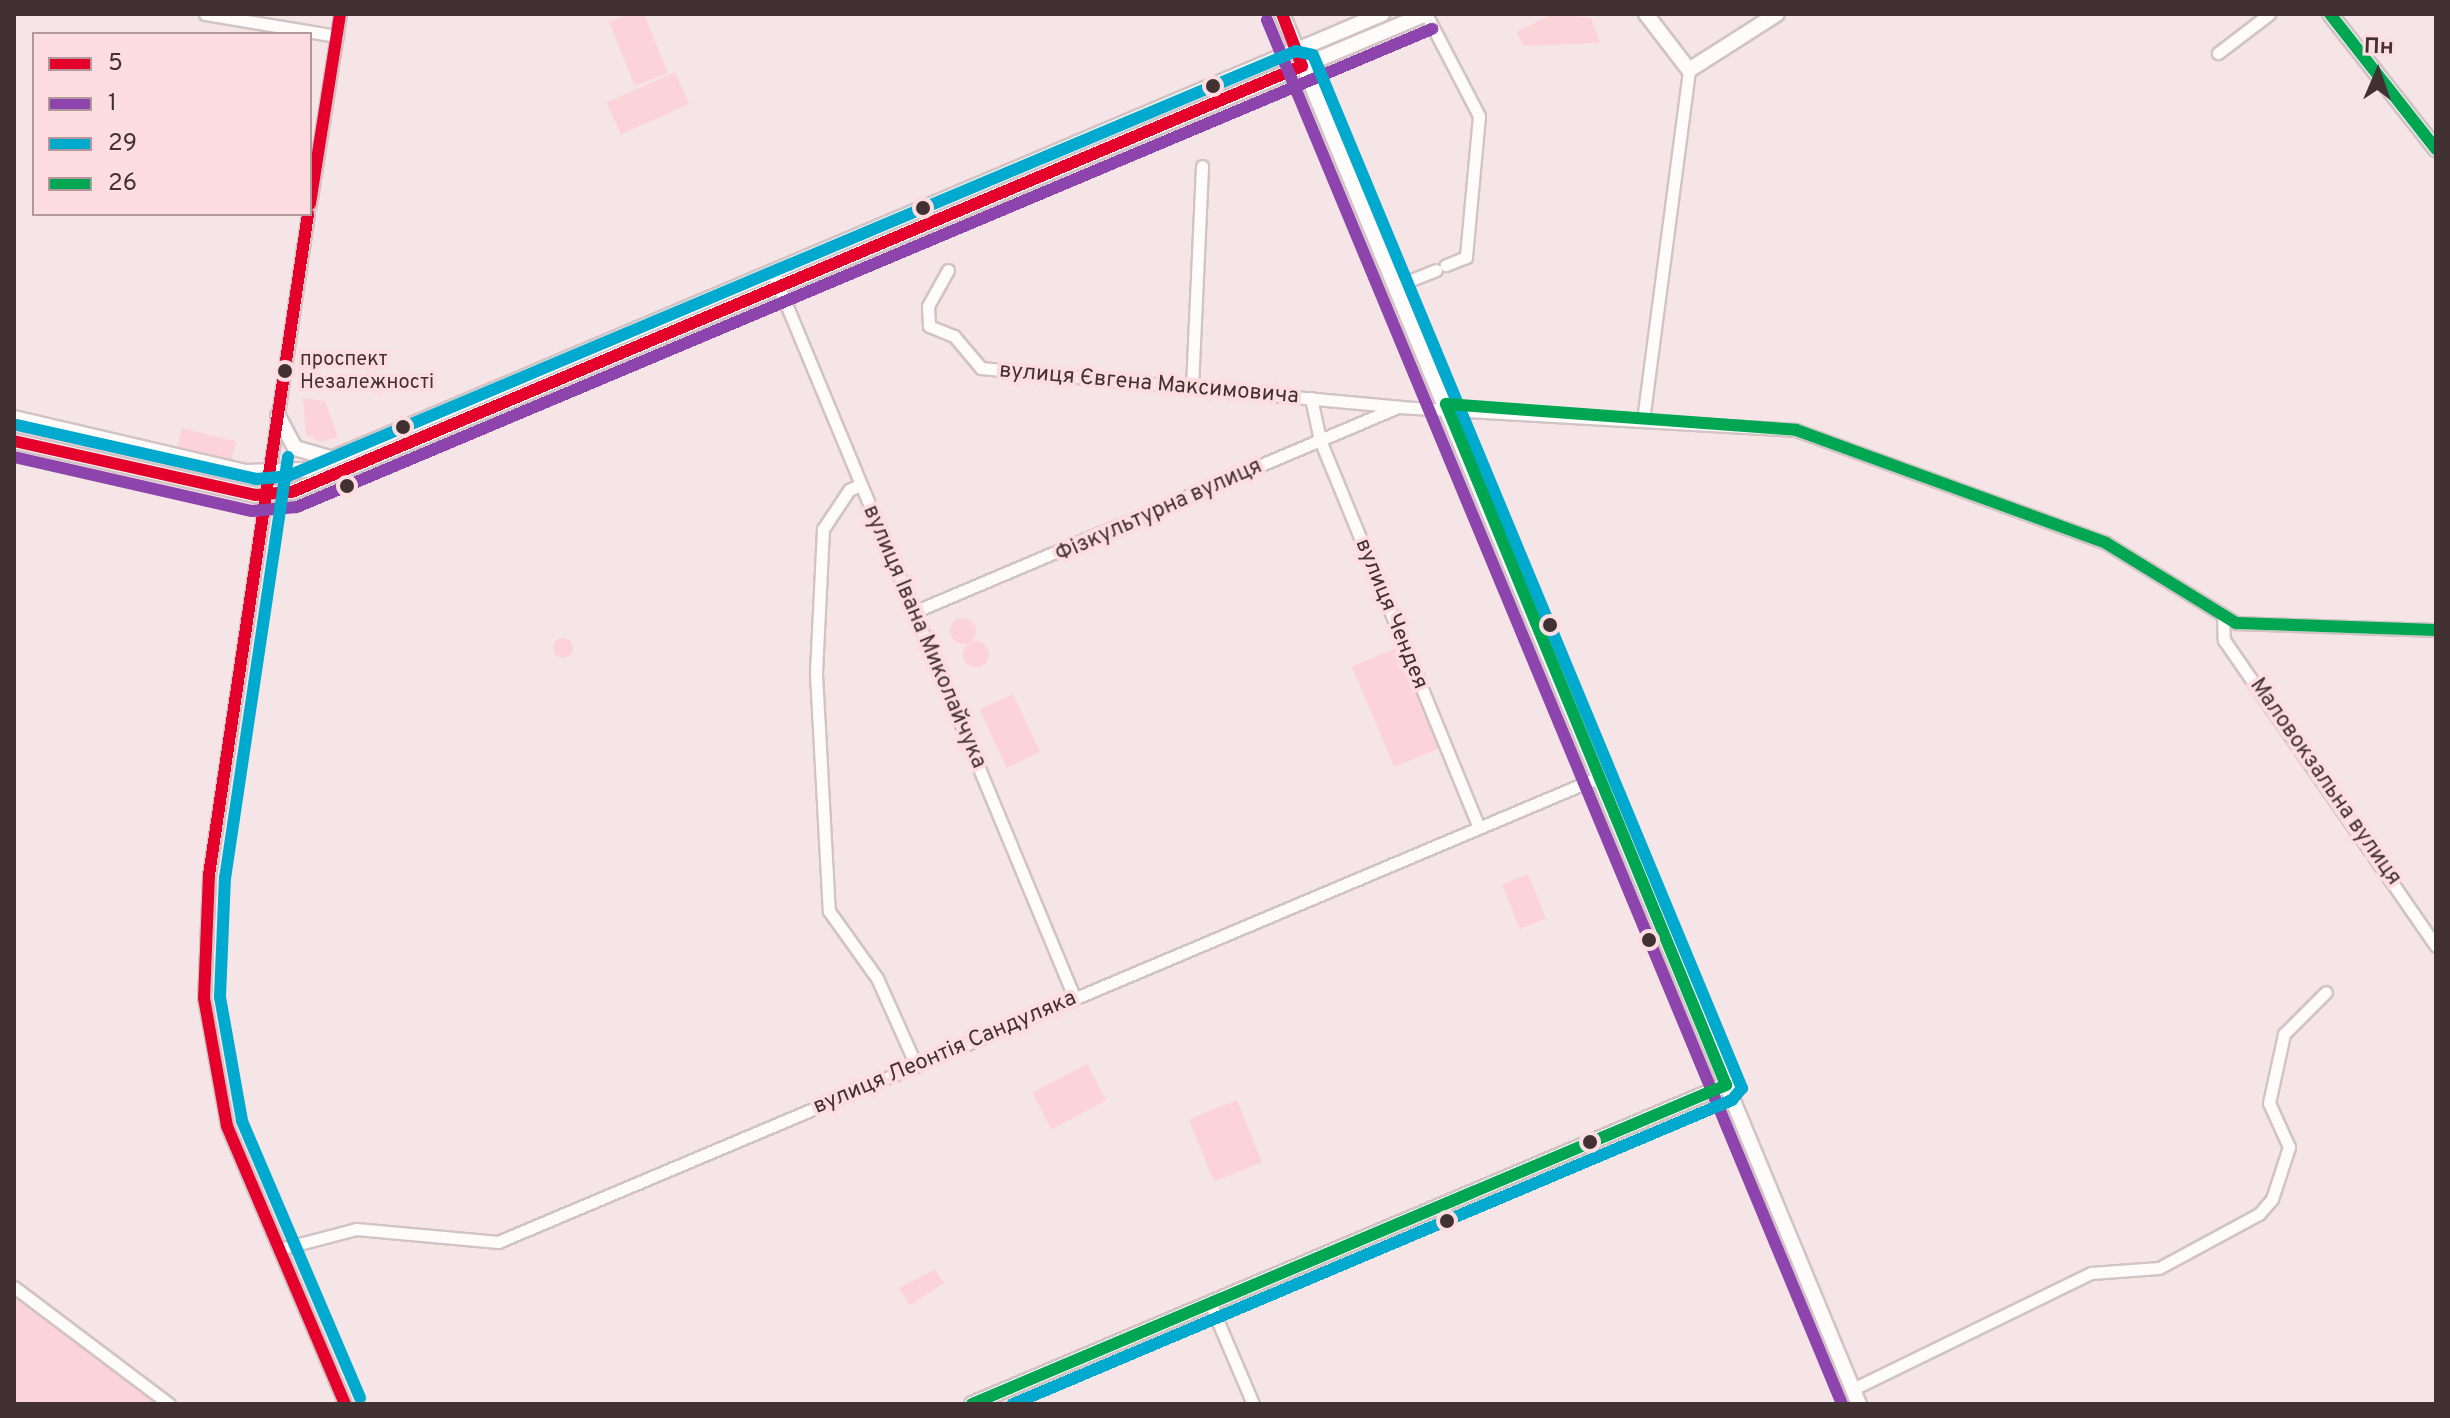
<!DOCTYPE html>
<html>
<head>
<meta charset="utf-8">
<style>
  body { margin:0 }
  #map { position:relative; width:2450px; height:1418px; overflow:hidden; background:#f6e5e7; font-family:Overpass,sans-serif }
  div>[style] { position:absolute }
  .green>* { inset:0; background:#fbd3d8; transform-origin:0 0 }
  .round { border-radius:50% }
  .roads { filter:drop-shadow(2px 0 #d2c3c5) drop-shadow(-2px 0 #d2c3c5) drop-shadow(0 2px #d2c3c5) drop-shadow(0 -2px #d2c3c5) }
  .minor>* { height:11px; margin:-5.5px; padding:0 5.5px; transform-origin:5.5px; border-radius:5.5px; background:#fefbfb }
  .major>* { height:14px; margin:-7px; padding:0 7px; transform-origin:7px; border-radius:7px; background:#fefbfb }
  .bus-1>* { height:12px; margin:-6px; padding:0 6px; transform-origin:6px; border-radius:6px; background:#e4002b }
  .bus-2>* { height:12px; margin:-6px; padding:0 6px; transform-origin:6px; border-radius:6px; background:#8e44ad }
  .bus-3>* { height:12px; margin:-6px; padding:0 6px; transform-origin:6px; border-radius:6px; background:#00a9ce }
  .bus-4>* { height:12px; margin:-6px; padding:0 6px; transform-origin:6px; border-radius:6px; background:#00a651 }
  .dots>* { width:22px; height:22px; translate:-50% -50%; box-sizing:border-box; border:4px solid #fedde1; border-radius:50% }
  span { translate:-50% -50%; white-space:nowrap; text-align:center; line-height:1.15; -webkit-text-stroke:8px #fedde1; paint-order:stroke }
  .bus-label { font-size:20px; color:#413133 }
  .left { translate:0 -50%; text-align:left }
  .street-label { font-size:22px; color:#413133 }
  .frame { position:absolute; inset:0; border:16px solid #413133; pointer-events:none }
  .legend { position:absolute; left:32px; top:32px; width:280px; height:184px; box-sizing:border-box; background:#fedde1; border:2px solid #b2989b; margin:0; padding:10px 14px; list-style:none; font-size:24px; color:#413133 }
  .legend li { display:flex; align-items:center; gap:16px; height:40px }
  .legend b { width:40px; border:2px solid #b2989b }
  .north { position:absolute; left:2338px; top:32px; width:80px; height:80px; -webkit-text-stroke:6px #fedde1; paint-order:stroke; rotate:2deg; font-size:22px; font-weight:700; line-height:32px; text-align:center; color:#413133 }
  .north::after { content:''; display:block; margin:auto; width:28px; height:36px; background:#413133; clip-path:polygon(50% 0,100% 100%,50% 72%,0 100%) }
</style>
</head>
<body>
<div id="map">
  <div class="green">
    <div style="clip-path:polygon(630px 14px,644px 14px,668px 73px,635px 86px,609px 22px)"></div>
    <div style="clip-path:polygon(1553px 14px,1591px 18px,1600px 43px,1524px 46px,1516px 32px)"></div>
    <div style="left:675px;top:72px;width:35px;height:75px;rotate:66deg"></div>
    <div style="clip-path:polygon(303px 398px,325px 401px,338px 437px,320px 442px,306px 434px)"></div>
    <div style="clip-path:polygon(14px 426px,237px 480px,253px 486px,14px 434px)"></div>
    <div style="left:182px;top:428px;width:56px;height:19px;rotate:14deg"></div>
    <div style="left:170px;top:491px;width:54px;height:7px;rotate:13deg"></div>
    <div class="round" style="left:950px;top:618px;width:26px;height:26px"></div>
    <div class="round" style="left:553px;top:638px;width:20px;height:20px"></div>
    <div class="round" style="left:963px;top:641px;width:26px;height:26px"></div>
    <div style="left:1396px;top:648px;width:109px;height:48px;rotate:67deg"></div>
    <div style="left:1013px;top:694px;width:64px;height:37px;rotate:65deg"></div>
    <div style="left:1528px;top:874px;width:48px;height:28px;rotate:68deg"></div>
    <div style="left:1087px;top:1064px;width:41px;height:62px;rotate:62deg"></div>
    <div style="left:1237px;top:1100px;width:67px;height:52px;rotate:68deg"></div>
    <div style="clip-path:polygon(935px 1269px,944px 1283px,910px 1305px,899px 1288px)"></div>
    <div style="clip-path:polygon(14px 1286px,170px 1404px,14px 1404px)"></div>
  </div>
  <div class="roads">
    <div class="minor">
      <div style="left:205px;top:14px;width:134px;rotate:9.5deg"></div>
      <div style="left:1426px;top:14px;width:115px;rotate:62.5deg"></div>
      <div style="left:1479px;top:116px;width:142px;rotate:95.3deg"></div>
      <div style="left:1466px;top:257px;width:22px;rotate:158deg"></div>
      <div style="left:2218px;top:53px;width:64px;rotate:-37.4deg"></div>
      <div style="left:310px;top:204px;width:192px;rotate:-81deg"></div>
      <div style="left:308px;top:214px;width:668px;rotate:98.52deg"></div>
      <div style="left:209px;top:875px;width:123px;rotate:92.3deg"></div>
      <div style="left:204px;top:998px;width:130px;rotate:79.8deg"></div>
      <div style="left:227px;top:1126px;width:302px;rotate:67deg"></div>
      <div style="left:948px;top:270px;width:41px;rotate:119.1deg"></div>
      <div style="left:928px;top:306px;width:20px;rotate:87deg"></div>
      <div style="left:929px;top:326px;width:27px;rotate:22deg"></div>
      <div style="left:954px;top:336px;width:42px;rotate:49.8deg"></div>
      <div style="left:981px;top:368px;width:420px;rotate:5.3deg"></div>
      <div style="left:1399px;top:407px;width:398px;rotate:3.3deg"></div>
      <div style="left:1796px;top:430px;width:330px;rotate:20deg"></div>
      <div style="left:2106px;top:543px;width:153px;rotate:31.6deg"></div>
      <div style="left:2236px;top:623px;width:200px;rotate:2deg"></div>
      <div style="left:774px;top:275px;width:784px;rotate:67.43deg"></div>
      <div style="left:1396px;top:286px;width:43px;rotate:-21.8deg"></div>
      <div style="left:1192px;top:387px;width:221px;rotate:-87.4deg"></div>
      <div style="left:1311px;top:398px;width:43px;rotate:77.9deg"></div>
      <div style="left:1320px;top:440px;width:418px;rotate:67.7deg"></div>
      <div style="left:1643px;top:420px;width:353px;rotate:-82.5deg"></div>
      <div style="left:860px;top:485px;width:12px;rotate:156deg"></div>
      <div style="left:849px;top:490px;width:47px;rotate:123.7deg"></div>
      <div style="left:823px;top:529px;width:145px;rotate:92.8deg"></div>
      <div style="left:816px;top:674px;width:237px;rotate:86.9deg"></div>
      <div style="left:829px;top:911px;width:82px;rotate:54.4deg"></div>
      <div style="left:877px;top:978px;width:95px;rotate:65.9deg"></div>
      <div style="left:916px;top:611px;width:523px;rotate:-22.94deg"></div>
      <div style="left:2223px;top:617px;width:23px;rotate:88deg"></div>
      <div style="left:2224px;top:640px;width:372px;rotate:55.3deg"></div>
      <div style="left:280px;top:1249px;width:79px;rotate:-14.7deg"></div>
      <div style="left:356px;top:1229px;width:143px;rotate:5.2deg"></div>
      <div style="left:498px;top:1242px;width:1193px;rotate:-22.89deg"></div>
      <div style="left:14px;top:1287px;width:194px;rotate:37deg"></div>
      <div style="left:1210px;top:1303px;width:110px;rotate:66.9deg"></div>
      <div style="left:1853px;top:1389px;width:265px;rotate:-26deg"></div>
      <div style="left:2091px;top:1273px;width:68px;rotate:-4.2deg"></div>
      <div style="left:2159px;top:1268px;width:114px;rotate:-28.4deg"></div>
      <div style="left:2259px;top:1214px;width:20px;rotate:-49deg"></div>
      <div style="left:2272px;top:1199px;width:55px;rotate:-71.9deg"></div>
      <div style="left:2289px;top:1147px;width:48px;rotate:-114.4deg"></div>
      <div style="left:2269px;top:1103px;width:71px;rotate:-77.7deg"></div>
      <div style="left:2284px;top:1034px;width:59px;rotate:-45deg"></div>
    </div>
    <div class="major">
      <div style="left:1282px;top:14px;width:1505px;rotate:67.46deg"></div>
      <div style="left:1646px;top:14px;width:71px;rotate:52.5deg"></div>
      <div style="left:1689px;top:70px;width:104px;rotate:-32.5deg"></div>
      <div style="left:2330px;top:14px;width:172px;rotate:51.9deg"></div>
      <div style="left:278px;top:416px;width:36px;rotate:62deg"></div>
      <div style="left:295px;top:448px;width:37px;rotate:16deg"></div>
      <div style="left:14px;top:418px;width:238px;rotate:13.1deg"></div>
      <div style="left:246px;top:472px;width:59px;rotate:-1.9deg"></div>
      <div style="left:305px;top:470px;width:1170px;rotate:-22.95deg"></div>
      <div style="left:14px;top:441px;width:247px;rotate:12.6deg"></div>
      <div style="left:255px;top:495px;width:37px;rotate:-5deg"></div>
      <div style="left:292px;top:492px;width:1231px;rotate:-22.86deg"></div>
      <div style="left:972px;top:1404px;width:819px;rotate:-22.93deg"></div>
    </div>
  </div>
  <div class="bus-1">
    <div style="left:310px;top:204px;width:192px;rotate:-81deg"></div>
    <div style="left:308px;top:214px;width:668px;rotate:98.52deg"></div>
    <div style="left:209px;top:875px;width:123px;rotate:92.3deg"></div>
    <div style="left:204px;top:998px;width:130px;rotate:79.8deg"></div>
    <div style="left:227px;top:1126px;width:302px;rotate:67deg"></div>
    <div style="left:14px;top:441px;width:247px;rotate:12.6deg"></div>
    <div style="left:255px;top:495px;width:37px;rotate:-5deg"></div>
    <div style="left:292px;top:492px;width:1096px;rotate:-22.87deg"></div>
    <div style="left:1302px;top:66px;width:56px;rotate:-111deg"></div>
  </div>
  <div class="bus-2">
    <div style="left:1267px;top:20px;width:1499px;rotate:67.44deg"></div>
    <div style="left:14px;top:457px;width:244px;rotate:12.8deg"></div>
    <div style="left:252px;top:511px;width:45px;rotate:-5.1deg"></div>
    <div style="left:297px;top:507px;width:1232px;rotate:-22.84deg"></div>
  </div>
  <div class="bus-3">
    <div style="left:17px;top:425px;width:245px;rotate:12.7deg"></div>
    <div style="left:256px;top:479px;width:32px;rotate:-5deg"></div>
    <div style="left:288px;top:476px;width:1094px;rotate:-22.86deg"></div>
    <div style="left:1296px;top:51px;width:17px;rotate:13deg"></div>
    <div style="left:1313px;top:55px;width:1119px;rotate:67.45deg"></div>
    <div style="left:1742px;top:1088px;width:16px;rotate:130deg"></div>
    <div style="left:1732px;top:1100px;width:781px;rotate:157.08deg"></div>
    <div style="left:288px;top:457px;width:425px;rotate:98.5deg"></div>
    <div style="left:225px;top:877px;width:120px;rotate:92.4deg"></div>
    <div style="left:220px;top:997px;width:126px;rotate:79.9deg"></div>
    <div style="left:242px;top:1121px;width:301px;rotate:66.9deg"></div>
  </div>
  <div class="bus-4">
    <div style="left:2330px;top:14px;width:172px;rotate:51.9deg"></div>
    <div style="left:1446px;top:404px;width:351px;rotate:4.2deg"></div>
    <div style="left:1796px;top:430px;width:330px;rotate:20deg"></div>
    <div style="left:2106px;top:543px;width:153px;rotate:31.6deg"></div>
    <div style="left:2236px;top:623px;width:200px;rotate:2deg"></div>
    <div style="left:1446px;top:404px;width:736px;rotate:67.65deg"></div>
    <div style="left:972px;top:1404px;width:819px;rotate:-22.93deg"></div>
  </div>
  <div class="dots">
    <div style="left:1213px;top:86px;background:#413133"></div>
    <div style="left:923px;top:208px;background:#413133"></div>
    <div style="left:285px;top:371px;background:#413133"></div>
    <div style="left:403px;top:427px;background:#413133"></div>
    <div style="left:347px;top:486px;background:#413133"></div>
    <div style="left:1550px;top:625px;background:#413133"></div>
    <div style="left:1649px;top:940px;background:#413133"></div>
    <div style="left:1590px;top:1142px;background:#413133"></div>
    <div style="left:1447px;top:1221px;background:#413133"></div>
  </div>
  <div class="bus-label">
    <span class="left" style="left:300px;top:372px">проспект<br>Незалежності</span>
  </div>
  <div class="street-label">
    <span style="left:1149px;top:384px;rotate:5deg">вулиця Євгена Максимовича</span>
    <span style="left:1159px;top:511px;rotate:-24deg">Фізкультурна вулиця</span>
    <span style="left:1391px;top:614px;rotate:68deg">вулиця Чендея</span>
    <span style="left:924px;top:637px;rotate:67deg">вулиця Івана Миколайчука</span>
    <span style="left:2325px;top:782px;rotate:55deg">Маловокзальна вулиця</span>
    <span style="left:945px;top:1053px;rotate:-23deg">вулиця Леонтія Сандуляка</span>
  </div>
  <div class="frame"></div>
  <ul class="legend">
  <li><b style="height:10px;background:#e4002b"></b>5</li>
  <li><b style="height:10px;background:#8e44ad"></b>1</li>
  <li><b style="height:10px;background:#00a9ce"></b>29</li>
  <li><b style="height:10px;background:#00a651"></b>26</li>
  </ul>
  <div class="north">Пн</div>
</div>
</body>
</html>
